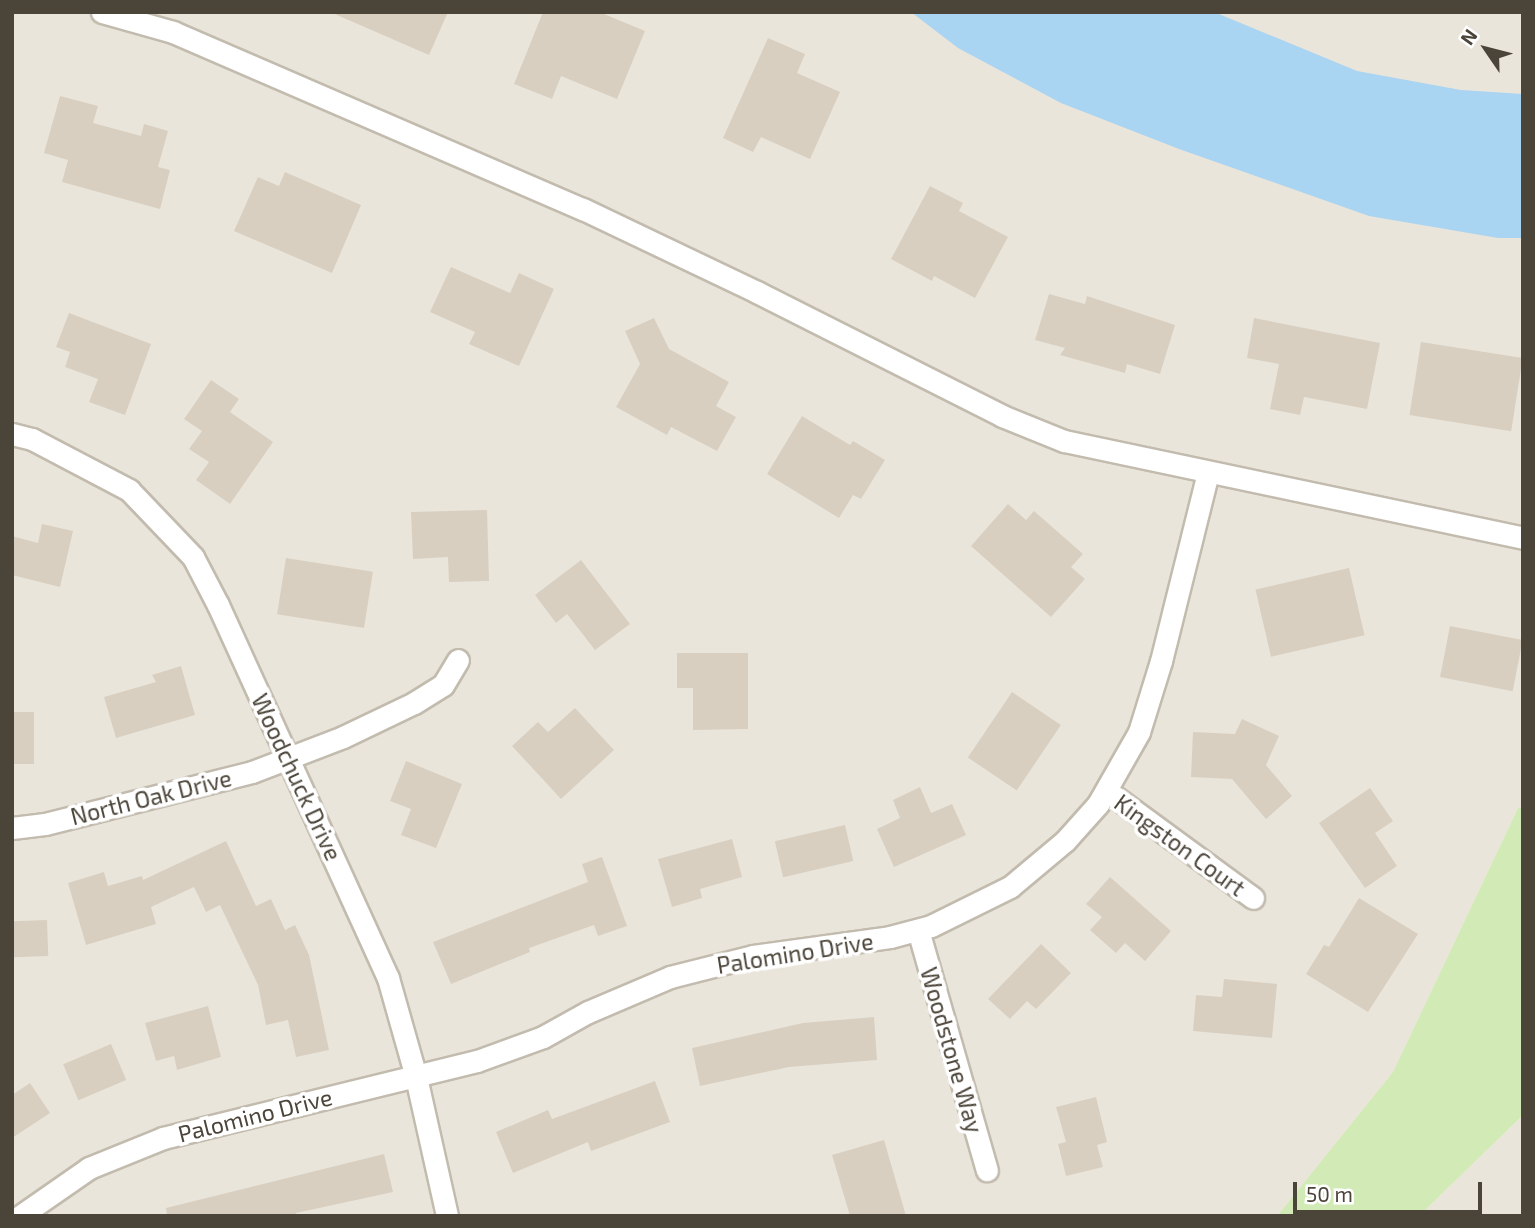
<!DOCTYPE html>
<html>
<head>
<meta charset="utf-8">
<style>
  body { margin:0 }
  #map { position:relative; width:1535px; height:1228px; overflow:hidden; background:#f6f3ec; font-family:"Exo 2",sans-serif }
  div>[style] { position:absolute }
  .residential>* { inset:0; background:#eae5da }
  .green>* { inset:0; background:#d2eab5 }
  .water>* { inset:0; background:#a9d4f2 }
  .building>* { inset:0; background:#d8cfc1; transform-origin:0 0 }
  .roads { filter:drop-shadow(2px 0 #c2bbae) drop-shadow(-2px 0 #c2bbae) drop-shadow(0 2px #c2bbae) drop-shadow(0 -2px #c2bbae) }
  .street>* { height:21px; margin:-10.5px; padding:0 10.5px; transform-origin:10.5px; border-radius:10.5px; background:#fff }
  span { translate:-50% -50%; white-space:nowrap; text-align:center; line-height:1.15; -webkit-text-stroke:7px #fff; paint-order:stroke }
  .street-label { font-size:23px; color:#4b4439 }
  .frame { position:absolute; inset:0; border:14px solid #4b4439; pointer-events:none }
  .north { position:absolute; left:1451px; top:14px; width:70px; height:70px; -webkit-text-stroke:5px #fff; paint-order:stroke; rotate:305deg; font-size:19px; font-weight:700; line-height:28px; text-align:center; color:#4b4439 }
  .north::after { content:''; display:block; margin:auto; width:24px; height:32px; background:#4b4439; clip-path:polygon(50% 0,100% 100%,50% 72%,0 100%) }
  .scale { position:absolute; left:1293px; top:1182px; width:189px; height:32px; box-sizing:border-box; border:4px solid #4b4439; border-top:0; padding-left:9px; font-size:21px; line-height:24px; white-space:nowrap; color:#4b4439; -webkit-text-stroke:5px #fff; paint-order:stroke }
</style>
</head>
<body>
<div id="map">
  <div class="residential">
    <div style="clip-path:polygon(12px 12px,1523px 12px,1523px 807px,1518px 808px,1393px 1072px,1277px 1216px,12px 1216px)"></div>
    <div style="clip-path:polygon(1523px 1115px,1523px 1216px,1419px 1216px)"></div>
  </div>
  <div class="green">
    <div style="clip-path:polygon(1523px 807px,1523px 1115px,1419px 1216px,1277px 1216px,1393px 1072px,1518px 808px)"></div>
  </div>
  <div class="water">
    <div style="clip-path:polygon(911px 12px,1214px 12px,1357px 71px,1461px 90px,1523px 94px,1523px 238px,1498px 238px,1369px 216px,1179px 149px,1061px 103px,958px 48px)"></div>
  </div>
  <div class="building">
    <div style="clip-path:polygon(330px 12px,448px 12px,429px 55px)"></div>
    <div style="clip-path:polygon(543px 12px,599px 12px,645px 31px,617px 99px,561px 76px,552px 99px,514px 84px)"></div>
    <div style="clip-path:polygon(768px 38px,805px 54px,797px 73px,840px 92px,810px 159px,761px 137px,753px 152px,723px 138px)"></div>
    <div style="clip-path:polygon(60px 96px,98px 106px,93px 123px,141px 136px,144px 124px,168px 131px,158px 167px,170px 170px,160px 209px,62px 182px,68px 160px,44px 153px)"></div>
    <div style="clip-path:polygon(285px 172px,361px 205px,332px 273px,234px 231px,258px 177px,279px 186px)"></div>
    <div style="clip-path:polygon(930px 186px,963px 203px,959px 211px,1008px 237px,975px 298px,934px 276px,932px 281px,891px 259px)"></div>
    <div style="clip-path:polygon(451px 267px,510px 293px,519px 273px,554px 289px,519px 366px,469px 344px,475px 332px,430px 312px)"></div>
    <div style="clip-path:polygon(1049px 294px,1085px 304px,1087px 296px,1175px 325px,1160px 374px,1127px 364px,1125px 373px,1060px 355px,1065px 348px,1035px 340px)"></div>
    <div style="clip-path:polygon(69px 313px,151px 344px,125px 415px,89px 402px,98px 379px,65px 367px,70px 352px,56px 347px)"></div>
    <div style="clip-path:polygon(654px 318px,669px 349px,729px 382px,716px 406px,736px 417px,717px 451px,671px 427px,667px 435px,616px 407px,640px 364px,625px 331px)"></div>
    <div style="clip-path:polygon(1254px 318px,1380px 343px,1367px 409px,1304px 397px,1300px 415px,1270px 409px,1279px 364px,1247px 358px)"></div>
    <div style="left:1421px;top:342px;width:103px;height:74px;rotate:9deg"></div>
    <div style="clip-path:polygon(211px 380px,239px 399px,230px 412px,273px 442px,230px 504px,196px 480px,209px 462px,189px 449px,202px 431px,184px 419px)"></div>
    <div style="clip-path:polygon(802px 416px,850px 445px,853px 441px,885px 460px,861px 499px,853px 495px,839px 518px,767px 474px)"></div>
    <div style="clip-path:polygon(1008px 504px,1026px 520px,1034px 511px,1083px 554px,1071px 567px,1085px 579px,1051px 617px,971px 546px)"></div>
    <div style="clip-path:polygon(487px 510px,489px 581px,449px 582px,448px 557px,413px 559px,411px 512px)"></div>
    <div style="clip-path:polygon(42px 524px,73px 531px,60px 587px,12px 575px,12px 536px,38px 543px)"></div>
    <div style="left:286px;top:558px;width:88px;height:57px;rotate:9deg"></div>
    <div style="clip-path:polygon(581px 560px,630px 624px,595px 650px,567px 614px,556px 623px,535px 595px)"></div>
    <div style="left:1349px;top:568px;width:69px;height:96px;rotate:77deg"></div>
    <div style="left:1450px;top:626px;width:74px;height:52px;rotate:11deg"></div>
    <div style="clip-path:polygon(677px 653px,748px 653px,748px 729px,693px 730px,693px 688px,677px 688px)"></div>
    <div style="clip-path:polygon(181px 666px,195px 715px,116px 738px,104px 697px,156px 682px,152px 675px)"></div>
    <div style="left:1012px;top:692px;width:59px;height:79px;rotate:34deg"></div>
    <div style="clip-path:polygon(575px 708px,614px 750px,561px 799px,512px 746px,538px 722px,548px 732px)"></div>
    <div style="left:12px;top:712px;width:22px;height:52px"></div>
    <div style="clip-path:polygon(1242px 719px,1279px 736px,1266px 765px,1292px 796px,1266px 819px,1232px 779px,1191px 777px,1193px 732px,1235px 734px)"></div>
    <div style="clip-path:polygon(406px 761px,462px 784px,436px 848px,401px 835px,411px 809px,390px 801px)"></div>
    <div style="clip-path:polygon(920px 787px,931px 813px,952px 804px,966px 835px,894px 867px,877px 829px,900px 818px,893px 800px)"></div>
    <div style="clip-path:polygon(1370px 788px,1393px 821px,1375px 833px,1397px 866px,1365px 888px,1319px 823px)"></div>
    <div style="left:845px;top:825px;width:37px;height:72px;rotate:77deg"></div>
    <div style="clip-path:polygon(732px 839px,742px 877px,700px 889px,702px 898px,672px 907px,658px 859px)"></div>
    <div style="clip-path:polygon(226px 841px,256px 906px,271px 899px,285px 930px,295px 925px,309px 955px,329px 1050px,296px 1057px,288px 1020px,266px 1025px,258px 985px,220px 905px,206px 912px,194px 887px,151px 907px,156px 924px,86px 945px,68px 883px,104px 872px,108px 886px,142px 876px,143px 880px)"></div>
    <div style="clip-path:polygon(602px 857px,627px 926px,598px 936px,594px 925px,529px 948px,530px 952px,451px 984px,433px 942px,588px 882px,582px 864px)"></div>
    <div style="clip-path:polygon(1110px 877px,1171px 931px,1145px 961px,1125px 943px,1116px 953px,1090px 930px,1102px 917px,1086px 904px)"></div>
    <div style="clip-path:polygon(1359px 898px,1418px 934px,1368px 1012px,1306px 974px,1324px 945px,1329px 947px)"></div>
    <div style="left:47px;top:920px;width:36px;height:35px;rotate:88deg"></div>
    <div style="clip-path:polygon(1041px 944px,1071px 973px,1036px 1009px,1027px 1001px,1010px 1019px,988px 999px)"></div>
    <div style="clip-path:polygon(1224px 979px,1277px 984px,1272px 1038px,1193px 1031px,1196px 995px,1222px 997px)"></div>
    <div style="clip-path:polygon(208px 1006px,221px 1057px,177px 1070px,174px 1056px,156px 1061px,145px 1023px)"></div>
    <div style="clip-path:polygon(874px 1017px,877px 1060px,789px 1067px,700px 1086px,692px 1048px,803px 1023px)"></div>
    <div style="left:111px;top:1044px;width:39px;height:52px;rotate:67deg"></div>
    <div style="clip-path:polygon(655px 1081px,670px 1122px,591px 1151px,588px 1142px,513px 1173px,496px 1132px,548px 1110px,552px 1119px)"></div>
    <div style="clip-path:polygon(30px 1083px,50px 1113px,12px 1138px,12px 1095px)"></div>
    <div style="clip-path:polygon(1096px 1097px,1107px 1142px,1097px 1145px,1103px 1167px,1066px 1176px,1058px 1144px,1066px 1142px,1056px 1107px)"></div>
    <div style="clip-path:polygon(884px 1140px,906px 1216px,850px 1216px,832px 1155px)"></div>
    <div style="clip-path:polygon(384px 1154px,393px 1192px,296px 1213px,297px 1216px,167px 1216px,166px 1208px)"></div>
  </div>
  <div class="roads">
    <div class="street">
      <div style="left:102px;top:12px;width:74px;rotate:15.7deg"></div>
      <div style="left:173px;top:32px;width:447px;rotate:23.4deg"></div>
      <div style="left:583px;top:209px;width:193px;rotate:25.5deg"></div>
      <div style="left:757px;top:292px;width:275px;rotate:26.8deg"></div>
      <div style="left:1002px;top:416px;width:67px;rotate:22deg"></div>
      <div style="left:1064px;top:441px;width:469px;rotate:11.9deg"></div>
      <div style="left:12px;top:434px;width:21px;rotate:14deg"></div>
      <div style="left:32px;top:439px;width:110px;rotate:27.7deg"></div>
      <div style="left:129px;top:490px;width:93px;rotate:46.3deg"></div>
      <div style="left:193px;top:557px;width:54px;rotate:62.5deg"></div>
      <div style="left:218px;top:605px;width:410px;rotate:65.5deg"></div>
      <div style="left:388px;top:978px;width:103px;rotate:74.2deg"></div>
      <div style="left:416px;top:1077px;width:142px;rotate:77.4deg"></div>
      <div style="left:1107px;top:791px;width:181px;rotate:36.2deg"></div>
      <div style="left:12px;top:828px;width:33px;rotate:-7deg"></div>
      <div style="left:45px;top:824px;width:213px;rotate:-14.1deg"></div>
      <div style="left:252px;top:772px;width:97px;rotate:-21deg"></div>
      <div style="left:343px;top:737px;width:79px;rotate:-25.6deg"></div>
      <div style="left:414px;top:703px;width:34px;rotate:-32deg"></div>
      <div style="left:443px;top:685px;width:29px;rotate:-59deg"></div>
      <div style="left:918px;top:930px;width:250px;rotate:74deg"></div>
      <div style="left:20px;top:1216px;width:84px;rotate:-34.8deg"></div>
      <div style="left:89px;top:1168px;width:80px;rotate:-22.1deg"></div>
      <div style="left:163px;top:1138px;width:323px;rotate:-13.8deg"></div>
      <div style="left:477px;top:1061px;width:70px;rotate:-20deg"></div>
      <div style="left:543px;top:1037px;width:51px;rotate:-29.1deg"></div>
      <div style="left:588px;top:1012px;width:89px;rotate:-23.1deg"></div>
      <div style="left:670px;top:977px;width:86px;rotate:-14.2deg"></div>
      <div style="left:753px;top:956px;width:138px;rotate:-7.9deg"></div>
      <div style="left:890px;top:937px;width:42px;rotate:-15deg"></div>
      <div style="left:931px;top:926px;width:88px;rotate:-26.3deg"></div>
      <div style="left:1010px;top:887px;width:72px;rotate:-39.9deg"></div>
      <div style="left:1065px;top:841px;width:50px;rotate:-48.3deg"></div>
      <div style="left:1098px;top:804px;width:83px;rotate:-60.3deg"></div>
      <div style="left:1139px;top:732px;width:74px;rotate:-72.8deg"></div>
      <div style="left:1161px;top:661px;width:194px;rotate:-76deg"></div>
    </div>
  </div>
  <div class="street-label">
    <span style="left:297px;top:777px;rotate:65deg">Woodchuck Drive</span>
    <span style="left:151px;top:797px;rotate:-14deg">North Oak Drive</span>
    <span style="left:1180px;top:845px;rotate:36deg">Kingston Court</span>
    <span style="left:795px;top:953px;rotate:-9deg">Palomino Drive</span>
    <span style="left:952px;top:1050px;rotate:74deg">Woodstone Way</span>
    <span style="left:255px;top:1115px;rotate:-14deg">Palomino Drive</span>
  </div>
  <div class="frame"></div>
  <div class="north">N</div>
  <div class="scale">50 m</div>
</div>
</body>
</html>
